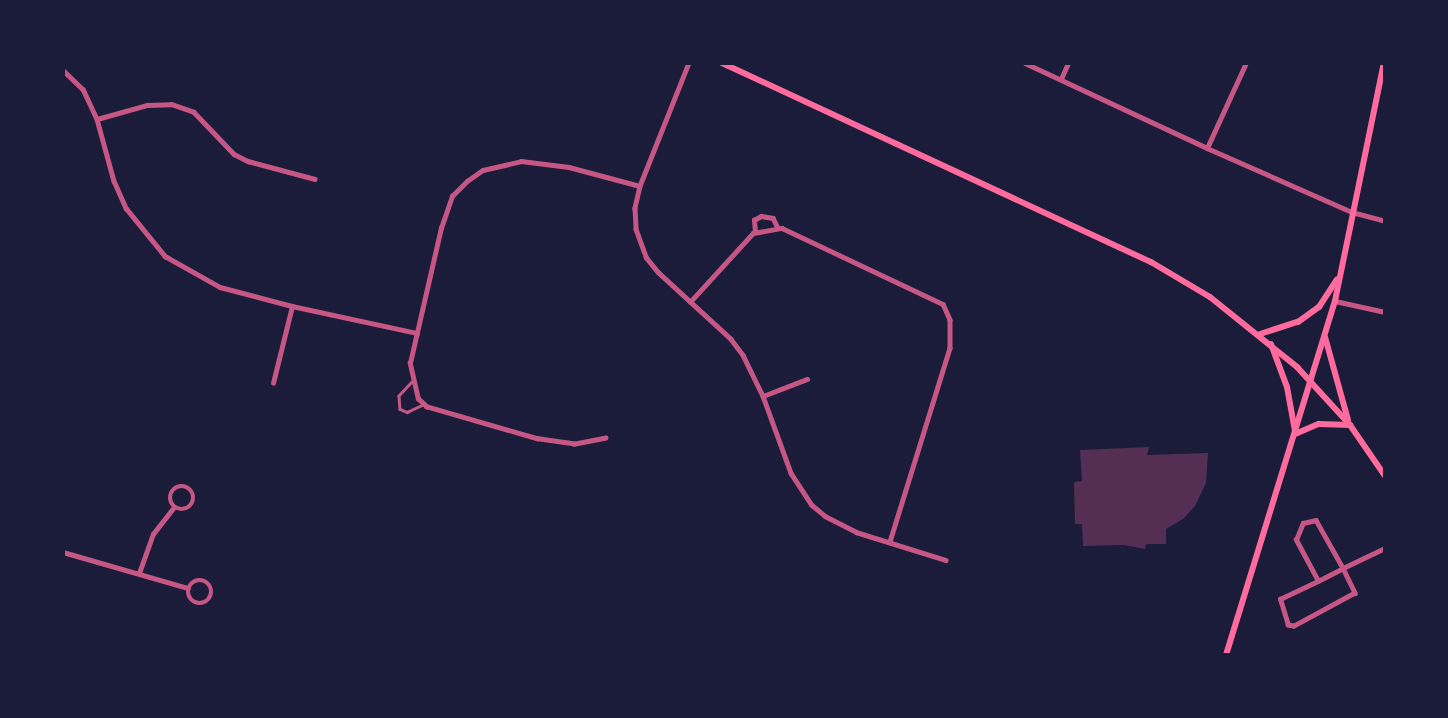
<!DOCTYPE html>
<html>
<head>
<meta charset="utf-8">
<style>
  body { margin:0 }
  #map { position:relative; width:1448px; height:718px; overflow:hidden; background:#1b1b3a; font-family:Ubuntu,sans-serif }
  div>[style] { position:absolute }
  .building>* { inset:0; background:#542f53 }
  .service>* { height:2.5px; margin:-1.25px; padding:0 1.25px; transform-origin:1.25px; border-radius:1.25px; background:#c65784 }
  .minor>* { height:4.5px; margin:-2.25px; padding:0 2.25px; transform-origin:2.25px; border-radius:2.25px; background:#c65784 }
  .minor>.ring { margin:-2.25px; padding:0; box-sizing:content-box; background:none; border:4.5px solid #c65784; border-radius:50% }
  .secondary>* { height:6px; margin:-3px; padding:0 3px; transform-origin:3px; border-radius:3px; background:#ff6b9d }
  span { translate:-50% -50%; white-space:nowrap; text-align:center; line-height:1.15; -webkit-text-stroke:5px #1b1b3a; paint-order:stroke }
  .frame { position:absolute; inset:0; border:65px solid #1b1b3a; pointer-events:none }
</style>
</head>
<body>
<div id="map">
  <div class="building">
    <div style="clip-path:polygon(1149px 447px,1147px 455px,1208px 453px,1206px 483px,1195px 506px,1183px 519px,1166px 529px,1166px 544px,1146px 544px,1145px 549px,1124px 545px,1083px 546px,1082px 524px,1075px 524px,1074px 482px,1082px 481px,1080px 450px)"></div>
  </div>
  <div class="service">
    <div style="left:412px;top:382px;width:19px;rotate:133deg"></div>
    <div style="left:399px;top:396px;width:13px;rotate:86deg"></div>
    <div style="left:400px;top:409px;width:8px;rotate:23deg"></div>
    <div style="left:407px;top:412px;width:19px;rotate:-25deg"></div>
  </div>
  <div class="minor">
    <div style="left:689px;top:63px;width:132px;rotate:111.7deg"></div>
    <div style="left:640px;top:186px;width:23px;rotate:103deg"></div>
    <div style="left:635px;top:208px;width:21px;rotate:87deg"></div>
    <div style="left:636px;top:229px;width:30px;rotate:70deg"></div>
    <div style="left:646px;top:257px;width:19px;rotate:51deg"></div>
    <div style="left:658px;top:272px;width:99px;rotate:42.5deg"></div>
    <div style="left:731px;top:339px;width:20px;rotate:53deg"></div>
    <div style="left:743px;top:355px;width:46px;rotate:64deg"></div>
    <div style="left:763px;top:396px;width:82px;rotate:70deg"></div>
    <div style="left:791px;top:473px;width:38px;rotate:57deg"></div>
    <div style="left:812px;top:505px;width:17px;rotate:40deg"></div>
    <div style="left:825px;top:516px;width:35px;rotate:27deg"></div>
    <div style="left:856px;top:532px;width:94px;rotate:17.3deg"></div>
    <div style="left:1025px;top:63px;width:201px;rotate:25deg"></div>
    <div style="left:1207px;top:148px;width:158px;rotate:23.8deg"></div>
    <div style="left:1352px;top:212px;width:34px;rotate:15deg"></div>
    <div style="left:63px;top:70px;width:28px;rotate:44deg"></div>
    <div style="left:83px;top:89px;width:33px;rotate:65deg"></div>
    <div style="left:97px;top:119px;width:64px;rotate:74.7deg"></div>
    <div style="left:114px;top:181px;width:30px;rotate:66deg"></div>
    <div style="left:126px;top:208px;width:62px;rotate:50.9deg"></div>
    <div style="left:165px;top:256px;width:63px;rotate:29.4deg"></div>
    <div style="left:220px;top:287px;width:74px;rotate:14.8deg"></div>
    <div style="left:292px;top:306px;width:128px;rotate:12.2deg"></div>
    <div style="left:1061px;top:79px;width:17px;rotate:-66deg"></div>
    <div style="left:97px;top:119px;width:52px;rotate:-15.6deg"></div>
    <div style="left:147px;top:105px;width:24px;rotate:-2deg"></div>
    <div style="left:171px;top:104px;width:24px;rotate:19deg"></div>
    <div style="left:194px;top:112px;width:58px;rotate:46.4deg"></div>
    <div style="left:234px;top:154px;width:16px;rotate:27deg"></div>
    <div style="left:248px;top:161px;width:69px;rotate:15deg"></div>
    <div style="left:1207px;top:148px;width:94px;rotate:-65.4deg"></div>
    <div style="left:755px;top:232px;width:12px;rotate:-95deg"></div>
    <div style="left:754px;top:220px;width:8px;rotate:-30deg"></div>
    <div style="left:761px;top:216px;width:12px;rotate:9deg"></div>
    <div style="left:773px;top:218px;width:11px;rotate:63deg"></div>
    <div style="left:1335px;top:301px;width:51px;rotate:12.4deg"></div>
    <div style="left:690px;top:302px;width:93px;rotate:-47.6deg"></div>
    <div style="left:753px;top:233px;width:29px;rotate:-10deg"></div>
    <div style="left:782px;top:228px;width:178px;rotate:25.3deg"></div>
    <div style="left:943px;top:304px;width:17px;rotate:66deg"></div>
    <div style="left:950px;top:320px;width:28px;rotate:90deg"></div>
    <div style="left:950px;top:348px;width:203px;rotate:107.2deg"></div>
    <div style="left:273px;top:383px;width:79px;rotate:-76.1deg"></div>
    <div style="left:763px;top:396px;width:47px;rotate:-21.1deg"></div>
    <div style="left:606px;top:438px;width:32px;rotate:169deg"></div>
    <div style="left:575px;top:444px;width:37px;rotate:-172deg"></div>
    <div style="left:538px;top:439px;width:116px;rotate:-163.9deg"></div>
    <div style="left:427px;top:407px;width:12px;rotate:-138deg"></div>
    <div style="left:418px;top:399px;width:37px;rotate:-103deg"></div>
    <div style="left:410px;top:363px;width:139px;rotate:-77.1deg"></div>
    <div style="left:441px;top:228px;width:34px;rotate:-71deg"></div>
    <div style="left:452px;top:196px;width:21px;rotate:-45deg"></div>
    <div style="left:467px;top:181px;width:19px;rotate:-35deg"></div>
    <div style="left:483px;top:170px;width:39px;rotate:-13deg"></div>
    <div style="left:521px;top:161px;width:48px;rotate:7.1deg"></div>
    <div style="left:569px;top:167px;width:73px;rotate:15deg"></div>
    <div class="ring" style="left:170px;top:486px;width:19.5px;height:19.5px"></div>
    <div style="left:63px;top:552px;width:130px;rotate:16.1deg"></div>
    <div style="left:139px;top:573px;width:41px;rotate:-70.3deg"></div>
    <div style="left:153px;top:534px;width:34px;rotate:-52deg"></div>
    <div class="ring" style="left:188px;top:580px;width:19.5px;height:19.5px"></div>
    <div style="left:1318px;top:581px;width:47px;rotate:-118.2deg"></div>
    <div style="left:1296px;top:540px;width:18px;rotate:-68deg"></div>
    <div style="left:1303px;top:523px;width:13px;rotate:-13deg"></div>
    <div style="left:1316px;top:520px;width:55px;rotate:60.6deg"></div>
    <div style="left:1343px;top:568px;width:28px;rotate:64deg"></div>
    <div style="left:1355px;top:593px;width:69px;rotate:151.6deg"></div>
    <div style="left:1294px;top:626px;width:6px;rotate:-171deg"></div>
    <div style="left:1288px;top:625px;width:27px;rotate:-107deg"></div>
    <div style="left:1280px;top:599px;width:42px;rotate:-25.3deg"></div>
    <div style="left:1318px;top:581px;width:28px;rotate:-27deg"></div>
    <div style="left:1343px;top:568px;width:47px;rotate:-25.5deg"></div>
  </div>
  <div class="secondary">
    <div style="left:722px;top:63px;width:473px;rotate:24.9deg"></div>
    <div style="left:1151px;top:262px;width:69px;rotate:30.7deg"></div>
    <div style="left:1210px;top:297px;width:112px;rotate:38.8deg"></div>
    <div style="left:1297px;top:367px;width:79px;rotate:47.6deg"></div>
    <div style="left:1350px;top:425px;width:62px;rotate:55.5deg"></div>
    <div style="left:1260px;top:334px;width:40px;rotate:-18deg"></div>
    <div style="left:1298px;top:322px;width:26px;rotate:-36deg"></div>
    <div style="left:1319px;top:307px;width:33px;rotate:-57deg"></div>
    <div style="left:1325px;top:337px;width:86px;rotate:74.5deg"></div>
    <div style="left:1271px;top:344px;width:46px;rotate:69.6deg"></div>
    <div style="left:1287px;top:387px;width:45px;rotate:79.7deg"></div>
    <div style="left:1295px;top:434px;width:26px;rotate:-23deg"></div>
    <div style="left:1319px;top:424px;width:31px;rotate:2deg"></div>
    <div style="left:1226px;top:655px;width:370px;rotate:-72.9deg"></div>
    <div style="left:1335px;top:301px;width:243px;rotate:-78.4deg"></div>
  </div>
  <div class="frame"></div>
</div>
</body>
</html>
